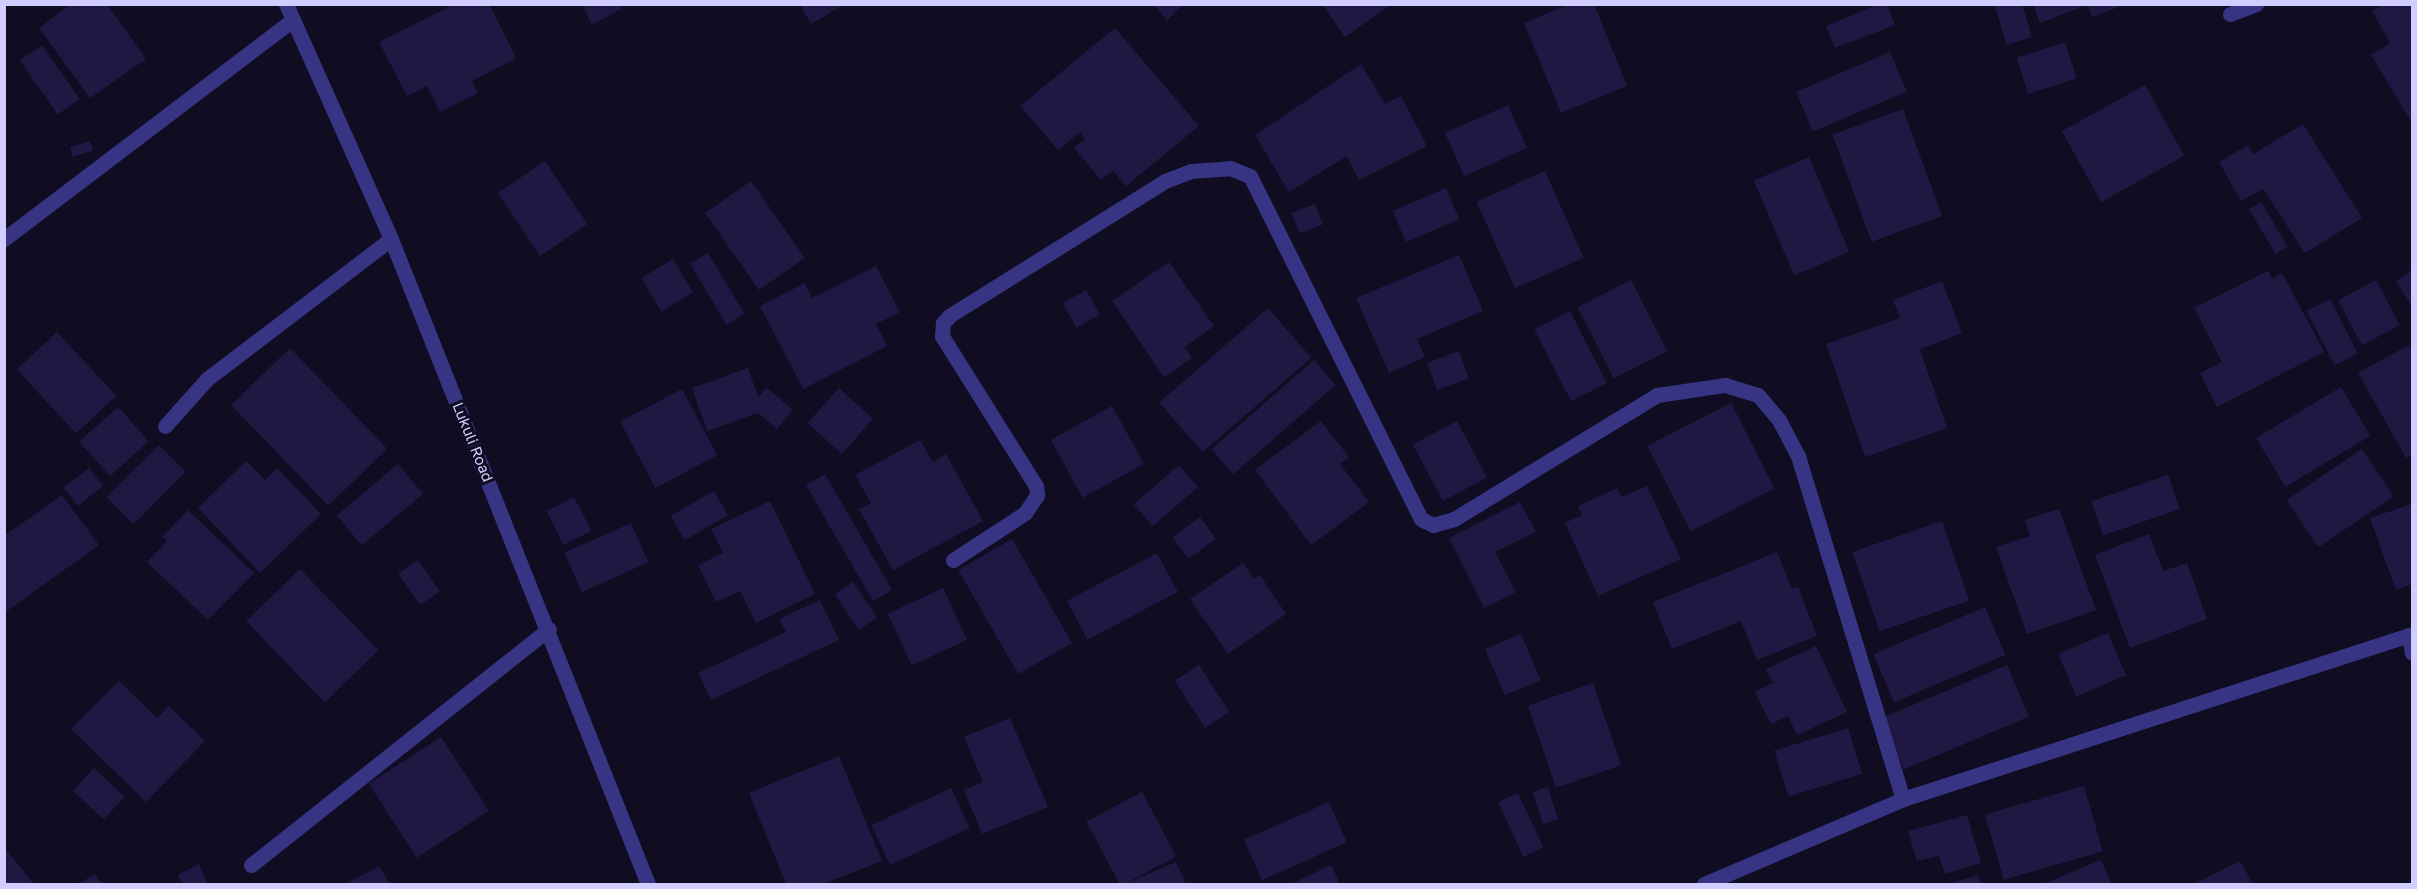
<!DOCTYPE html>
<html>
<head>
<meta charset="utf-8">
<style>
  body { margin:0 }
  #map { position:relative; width:2417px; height:889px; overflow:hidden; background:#100c22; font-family:"Golos Text",sans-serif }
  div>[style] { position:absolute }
  .building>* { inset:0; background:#201843; transform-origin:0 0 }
  .service>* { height:15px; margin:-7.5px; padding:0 7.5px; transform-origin:7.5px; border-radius:7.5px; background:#373583 }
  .minor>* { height:15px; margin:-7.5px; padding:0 7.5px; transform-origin:7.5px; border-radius:7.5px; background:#373583 }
  .tertiary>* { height:15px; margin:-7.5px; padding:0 7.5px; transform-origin:7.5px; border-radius:7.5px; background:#373583 }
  span { translate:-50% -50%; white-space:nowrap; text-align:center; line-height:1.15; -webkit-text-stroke:6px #100c22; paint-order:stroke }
  .street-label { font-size:15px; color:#d2cdff }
  .frame { position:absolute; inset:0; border:6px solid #d2cdff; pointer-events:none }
</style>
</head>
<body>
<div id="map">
  <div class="building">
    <div style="clip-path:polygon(71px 4px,107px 4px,146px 59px,90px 98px,39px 28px)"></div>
    <div style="clip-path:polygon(455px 4px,489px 4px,516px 58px,472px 81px,478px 93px,440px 112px,427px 86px,407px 96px,379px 42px)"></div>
    <div style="clip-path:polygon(582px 4px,619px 4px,621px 9px,592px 25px)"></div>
    <div style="clip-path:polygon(800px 4px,845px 4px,811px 24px)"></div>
    <div style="clip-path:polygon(1153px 4px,1184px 4px,1167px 20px)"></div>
    <div style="clip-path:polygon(1322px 4px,1392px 4px,1345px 37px)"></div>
    <div style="clip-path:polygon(1569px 4px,1594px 4px,1627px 86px,1561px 113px,1524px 23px)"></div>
    <div style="clip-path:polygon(1879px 4px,1887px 4px,1895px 25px,1835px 48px,1826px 26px)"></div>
    <div style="clip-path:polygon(2001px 4px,2022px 4px,2032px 37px,2007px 45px,1995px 7px)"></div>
    <div style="clip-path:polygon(2033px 4px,2124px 4px,2124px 5px,2092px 17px,2087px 5px,2040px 23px)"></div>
    <div style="clip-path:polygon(2384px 4px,2412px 4px,2412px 123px,2371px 55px,2390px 43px,2372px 11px)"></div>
    <div style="clip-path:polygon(1115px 28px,1199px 126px,1126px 186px,1113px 171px,1101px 180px,1074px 148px,1085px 139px,1080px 132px,1058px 150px,1020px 106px)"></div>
    <div style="left:2065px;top:42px;width:38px;height:51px;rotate:72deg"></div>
    <div style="left:42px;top:45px;width:66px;height:27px;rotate:55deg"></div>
    <div style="left:1890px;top:52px;width:43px;height:102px;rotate:67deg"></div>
    <div style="clip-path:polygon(1361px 64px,1385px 104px,1401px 96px,1427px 146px,1359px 180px,1347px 156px,1289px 192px,1255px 135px)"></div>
    <div style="left:2145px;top:85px;width:81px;height:95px;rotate:61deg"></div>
    <div style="left:1508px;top:105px;width:47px;height:69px;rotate:66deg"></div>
    <div style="left:1903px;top:109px;width:114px;height:75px;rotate:70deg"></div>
    <div style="clip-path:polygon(2303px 124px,2362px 218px,2305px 253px,2263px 189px,2241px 201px,2219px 162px,2248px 145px,2253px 154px)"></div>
    <div style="left:90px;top:141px;width:10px;height:21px;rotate:73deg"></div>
    <div style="left:1809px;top:157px;width:103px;height:60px;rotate:67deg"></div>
    <div style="left:545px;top:161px;width:76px;height:57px;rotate:56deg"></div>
    <div style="left:1545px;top:171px;width:95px;height:75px;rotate:66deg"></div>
    <div style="left:751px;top:181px;width:94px;height:56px;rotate:55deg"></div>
    <div style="left:1446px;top:188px;width:34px;height:58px;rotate:67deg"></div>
    <div style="left:2261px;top:202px;width:52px;height:14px;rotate:59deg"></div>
    <div style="left:1315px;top:204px;width:22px;height:25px;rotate:69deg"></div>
    <div style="left:708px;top:253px;width:71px;height:21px;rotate:59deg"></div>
    <div style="clip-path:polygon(1459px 255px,1483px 311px,1417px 339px,1425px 357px,1389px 373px,1356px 298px)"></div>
    <div style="left:673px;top:259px;width:39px;height:37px;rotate:59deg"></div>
    <div style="clip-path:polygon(1169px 262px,1214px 326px,1185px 347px,1192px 358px,1164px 377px,1112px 301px)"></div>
    <div style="clip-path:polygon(876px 266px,900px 312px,876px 324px,887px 346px,803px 389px,760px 306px,805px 283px,812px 298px)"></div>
    <div style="clip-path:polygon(2412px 270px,2412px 307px,2396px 281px)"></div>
    <div style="clip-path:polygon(2268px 271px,2272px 279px,2282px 273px,2324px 352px,2217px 407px,2200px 373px,2222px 362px,2194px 308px)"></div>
    <div style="left:1631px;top:280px;width:80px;height:60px;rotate:63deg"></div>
    <div style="left:2376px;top:280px;width:51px;height:43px;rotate:62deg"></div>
    <div style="clip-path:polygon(1942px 281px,1962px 333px,1920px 349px,1947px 428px,1865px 457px,1826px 344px,1900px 318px,1893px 300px)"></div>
    <div style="left:1086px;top:290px;width:28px;height:27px;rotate:60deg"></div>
    <div style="left:2330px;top:299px;width:61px;height:26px;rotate:63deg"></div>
    <div style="left:1268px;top:308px;width:66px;height:144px;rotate:49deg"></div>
    <div style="left:1570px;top:311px;width:81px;height:40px;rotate:63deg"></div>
    <div style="left:57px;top:332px;width:87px;height:55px;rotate:47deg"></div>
    <div style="clip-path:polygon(2409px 345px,2412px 351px,2412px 454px,2406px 458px,2358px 373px)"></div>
    <div style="left:290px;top:348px;width:140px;height:82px;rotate:46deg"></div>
    <div style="left:1459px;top:351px;width:29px;height:34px;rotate:70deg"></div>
    <div style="left:1314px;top:360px;width:33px;height:136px;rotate:49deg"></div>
    <div style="clip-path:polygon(748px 368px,758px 397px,767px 388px,793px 410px,777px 429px,758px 413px,707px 431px,692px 388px)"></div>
    <div style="left:2341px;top:387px;width:57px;height:99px;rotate:59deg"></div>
    <div style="left:839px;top:388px;width:46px;height:47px;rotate:42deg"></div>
    <div style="left:682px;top:389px;width:75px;height:70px;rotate:62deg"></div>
    <div style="left:1731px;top:403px;width:96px;height:94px;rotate:63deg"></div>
    <div style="left:1112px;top:406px;width:66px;height:70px;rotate:61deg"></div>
    <div style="left:118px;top:407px;width:46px;height:52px;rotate:48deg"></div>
    <div style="clip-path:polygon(1321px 421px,1349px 457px,1340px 464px,1369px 502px,1311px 545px,1255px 470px)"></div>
    <div style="left:1457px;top:421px;width:64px;height:50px;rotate:62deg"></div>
    <div style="clip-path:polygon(920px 440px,933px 462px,946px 454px,983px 521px,893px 570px,859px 509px,871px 503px,855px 475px)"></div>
    <div style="left:159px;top:445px;width:38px;height:74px;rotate:45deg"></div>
    <div style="left:2362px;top:449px;width:57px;height:91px;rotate:56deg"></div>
    <div style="clip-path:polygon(246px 461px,265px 480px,277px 468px,321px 514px,260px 573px,198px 508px)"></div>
    <div style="left:398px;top:464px;width:39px;height:80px;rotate:50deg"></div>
    <div style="left:1179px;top:465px;width:29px;height:60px;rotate:49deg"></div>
    <div style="left:89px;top:468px;width:23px;height:32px;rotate:52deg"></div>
    <div style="left:825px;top:474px;width:134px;height:22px;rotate:60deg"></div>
    <div style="left:2168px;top:475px;width:36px;height:81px;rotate:71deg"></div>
    <div style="clip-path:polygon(1647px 486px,1681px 559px,1598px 596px,1565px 523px,1582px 515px,1578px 506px,1617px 488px,1622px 497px)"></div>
    <div style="left:714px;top:491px;width:28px;height:50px;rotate:60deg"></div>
    <div style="clip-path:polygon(62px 495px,99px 545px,4px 613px,4px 536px)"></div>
    <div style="left:574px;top:497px;width:38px;height:31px;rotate:63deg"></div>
    <div style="clip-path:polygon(770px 501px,815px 594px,756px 623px,740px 591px,716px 602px,698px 565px,723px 553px,711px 529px)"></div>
    <div style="clip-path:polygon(1520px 502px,1536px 532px,1495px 552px,1516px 592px,1484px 608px,1449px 538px)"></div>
    <div style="clip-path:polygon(2412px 504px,2412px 584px,2396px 590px,2370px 518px)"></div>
    <div style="clip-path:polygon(2059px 509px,2096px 610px,2027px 634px,1996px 547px,2030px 536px,2025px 520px)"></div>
    <div style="clip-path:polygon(188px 510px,254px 573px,208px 620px,147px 562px,167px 541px,162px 537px)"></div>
    <div style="left:1200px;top:517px;width:27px;height:34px;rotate:54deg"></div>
    <div style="left:1942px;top:521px;width:84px;height:95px;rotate:71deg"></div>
    <div style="left:631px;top:523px;width:43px;height:73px;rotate:66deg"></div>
    <div style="clip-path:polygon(2149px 534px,2163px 571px,2187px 563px,2207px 619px,2130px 648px,2095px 555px)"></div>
    <div style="left:1012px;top:539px;width:120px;height:62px;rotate:60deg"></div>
    <div style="clip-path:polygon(1777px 552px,1792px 589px,1798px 587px,1817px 636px,1757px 660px,1741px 621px,1672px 649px,1653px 602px)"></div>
    <div style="left:1157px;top:553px;width:44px;height:102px;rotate:62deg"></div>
    <div style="left:418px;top:560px;width:38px;height:24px;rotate:55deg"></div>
    <div style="clip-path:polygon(1243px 563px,1254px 579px,1260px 575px,1286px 614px,1228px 654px,1190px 599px)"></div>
    <div style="left:300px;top:569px;width:113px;height:75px;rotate:46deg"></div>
    <div style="left:853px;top:582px;width:43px;height:22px;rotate:56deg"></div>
    <div style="left:943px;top:588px;width:57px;height:61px;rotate:65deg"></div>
    <div style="clip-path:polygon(820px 600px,839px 640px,711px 700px,698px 673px,786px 632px,779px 619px)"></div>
    <div style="left:1985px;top:607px;width:52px;height:121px;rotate:67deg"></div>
    <div style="left:2108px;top:633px;width:46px;height:54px;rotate:67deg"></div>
    <div style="left:1521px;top:634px;width:50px;height:39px;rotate:67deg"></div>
    <div style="clip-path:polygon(1816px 646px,1847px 712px,1797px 735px,1788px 716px,1771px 724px,1755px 692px,1773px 683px,1766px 669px)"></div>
    <div style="left:1199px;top:665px;width:56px;height:29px;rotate:57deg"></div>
    <div style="left:2007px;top:665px;width:56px;height:136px;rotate:67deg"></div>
    <div style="clip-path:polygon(119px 681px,157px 718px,169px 706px,205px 741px,146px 802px,71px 729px)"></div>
    <div style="left:1593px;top:683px;width:87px;height:69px;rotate:71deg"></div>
    <div style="clip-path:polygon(1010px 718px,1048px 807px,982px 834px,964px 790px,983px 782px,964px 737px)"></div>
    <div style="left:1848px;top:728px;width:48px;height:77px;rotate:73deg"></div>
    <div style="left:441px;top:737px;width:88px;height:86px;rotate:57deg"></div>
    <div style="clip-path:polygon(839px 756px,882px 861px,823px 884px,786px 884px,749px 793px)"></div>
    <div style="left:94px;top:768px;width:42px;height:31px;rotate:43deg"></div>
    <div style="left:2084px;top:786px;width:68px;height:103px;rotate:74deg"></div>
    <div style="left:1548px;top:787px;width:34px;height:16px;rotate:73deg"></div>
    <div style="left:951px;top:788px;width:44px;height:88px;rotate:65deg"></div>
    <div style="left:1142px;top:792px;width:73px;height:63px;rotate:62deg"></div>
    <div style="left:1518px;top:793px;width:60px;height:22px;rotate:65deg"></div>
    <div style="left:1329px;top:802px;width:44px;height:93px;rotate:66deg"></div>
    <div style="clip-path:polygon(1967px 815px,1981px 863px,1945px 874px,1939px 856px,1917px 861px,1908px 831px)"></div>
    <div style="clip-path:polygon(4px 847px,34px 884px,4px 884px)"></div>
    <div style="clip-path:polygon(2101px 860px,2112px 884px,2043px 884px)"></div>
    <div style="clip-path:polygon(2240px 861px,2253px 884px,2194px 884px)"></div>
    <div style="clip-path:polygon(1176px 862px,1186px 884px,1125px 884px)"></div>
    <div style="clip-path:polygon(199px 864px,208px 884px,182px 884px,178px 875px)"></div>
    <div style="clip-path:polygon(1331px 865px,1340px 884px,1291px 884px)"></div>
    <div style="clip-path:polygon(379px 866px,390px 884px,346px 884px)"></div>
    <div style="clip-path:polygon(95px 874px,102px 884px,78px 884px)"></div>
    <div style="clip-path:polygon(1978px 875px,1981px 884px,1948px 884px)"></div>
  </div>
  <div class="service">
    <div style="left:165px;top:426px;width:63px;rotate:-48.2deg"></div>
    <div style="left:207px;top:379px;width:231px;rotate:-37.3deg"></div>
  </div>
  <div class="minor">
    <div style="left:2230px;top:14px;width:28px;rotate:-21deg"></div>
    <div style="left:4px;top:239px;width:363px;rotate:-37.2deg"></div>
    <div style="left:953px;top:560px;width:86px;rotate:-33.1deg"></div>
    <div style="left:1025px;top:513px;width:22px;rotate:-56deg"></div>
    <div style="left:1037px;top:495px;width:9px;rotate:-96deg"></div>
    <div style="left:1036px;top:486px;width:177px;rotate:-122.1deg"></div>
    <div style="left:942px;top:336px;width:13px;rotate:-86deg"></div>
    <div style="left:943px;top:323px;width:9px;rotate:-49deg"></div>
    <div style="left:949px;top:316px;width:255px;rotate:-32deg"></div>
    <div style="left:1165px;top:181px;width:28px;rotate:-21deg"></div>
    <div style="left:1191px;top:171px;width:39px;rotate:-4deg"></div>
    <div style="left:1230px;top:168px;width:22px;rotate:22deg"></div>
    <div style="left:1250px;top:176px;width:383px;rotate:63.5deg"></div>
    <div style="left:1421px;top:519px;width:13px;rotate:27deg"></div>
    <div style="left:1433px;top:525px;width:22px;rotate:-16deg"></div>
    <div style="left:1454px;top:519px;width:238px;rotate:-31.4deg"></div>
    <div style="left:1657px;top:395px;width:69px;rotate:-8.4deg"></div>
    <div style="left:1725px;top:385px;width:34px;rotate:17deg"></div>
    <div style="left:1758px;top:395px;width:33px;rotate:50deg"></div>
    <div style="left:1779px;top:420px;width:41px;rotate:62.2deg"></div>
    <div style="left:1798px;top:456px;width:359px;rotate:73deg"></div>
    <div style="left:2409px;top:635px;width:18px;rotate:81deg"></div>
    <div style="left:251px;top:865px;width:380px;rotate:-38.4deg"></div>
    <div style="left:1704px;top:884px;width:216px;rotate:-23.1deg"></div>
    <div style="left:1903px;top:799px;width:535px;rotate:-17.96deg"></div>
  </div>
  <div class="tertiary">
    <div style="left:286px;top:4px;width:257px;rotate:65.9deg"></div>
    <div style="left:391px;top:239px;width:694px;rotate:68.28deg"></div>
  </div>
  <div class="street-label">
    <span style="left:473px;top:442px;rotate:68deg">Lukuli Road</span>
  </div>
  <div class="frame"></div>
</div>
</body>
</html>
